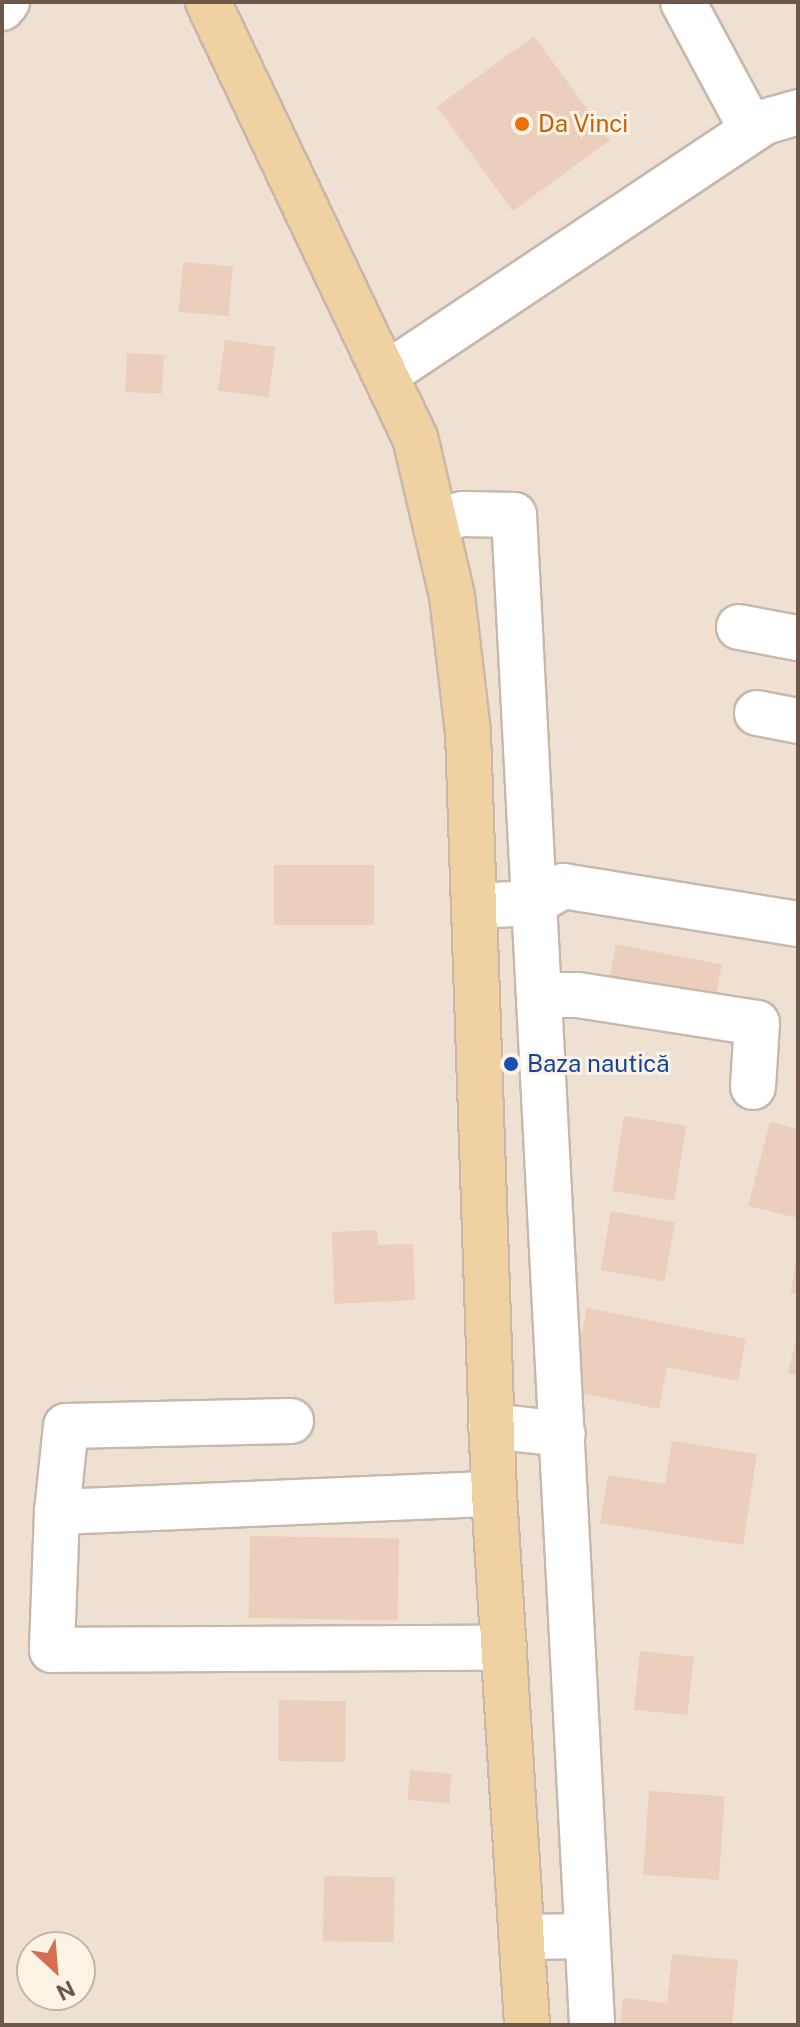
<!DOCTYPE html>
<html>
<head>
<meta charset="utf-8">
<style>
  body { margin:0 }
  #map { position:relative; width:800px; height:2027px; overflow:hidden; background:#f9efe1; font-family:"Public Sans",sans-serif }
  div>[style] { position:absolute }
  .residential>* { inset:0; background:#efe1d1 }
  .building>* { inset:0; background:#ebcebc; transform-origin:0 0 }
  .roads { filter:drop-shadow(2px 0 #c8b7aa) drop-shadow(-2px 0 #c8b7aa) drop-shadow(0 2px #c8b7aa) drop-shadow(0 -2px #c8b7aa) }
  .minor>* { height:44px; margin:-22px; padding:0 22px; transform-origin:22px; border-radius:22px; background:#fff }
  .major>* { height:44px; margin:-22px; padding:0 22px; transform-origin:22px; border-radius:22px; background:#f0d1a1 }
  .dots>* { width:22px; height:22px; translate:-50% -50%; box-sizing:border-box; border:4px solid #fcf3e7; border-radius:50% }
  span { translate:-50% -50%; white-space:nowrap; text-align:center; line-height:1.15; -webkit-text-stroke:6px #fcf3e7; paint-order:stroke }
  .food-label { font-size:24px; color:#c56008 }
  .left { translate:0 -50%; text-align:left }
  .transit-label { font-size:24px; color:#164399 }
  .frame { position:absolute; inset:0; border:4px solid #6d574b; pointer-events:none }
  .north { position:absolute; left:16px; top:1931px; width:80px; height:80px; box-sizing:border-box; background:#fcf3e7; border:2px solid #c3b5a9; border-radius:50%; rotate:154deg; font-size:22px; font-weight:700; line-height:32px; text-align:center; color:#6d574b }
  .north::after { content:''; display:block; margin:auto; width:28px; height:36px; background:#d56e54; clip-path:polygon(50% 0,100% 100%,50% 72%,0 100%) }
</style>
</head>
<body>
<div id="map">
  <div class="residential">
    <div style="clip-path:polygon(evenodd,2px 2px,798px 2px,798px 2025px,2px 2025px,2px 2px,32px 1947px,80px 1947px,80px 1995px,32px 1995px,32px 1947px)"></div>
  </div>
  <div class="building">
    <div style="left:534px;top:36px;width:129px;height:120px;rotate:54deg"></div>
    <div style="left:183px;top:262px;width:50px;height:50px;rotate:5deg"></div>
    <div style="left:225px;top:340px;width:51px;height:51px;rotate:8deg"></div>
    <div style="left:127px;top:353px;width:37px;height:39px;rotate:3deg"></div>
    <div style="left:374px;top:865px;width:60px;height:100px;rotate:90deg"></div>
    <div style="left:616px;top:944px;width:108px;height:50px;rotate:11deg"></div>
    <div style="left:624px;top:1116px;width:63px;height:76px;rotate:9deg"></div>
    <div style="clip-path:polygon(770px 1122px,798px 1129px,798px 1218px,748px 1206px)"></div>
    <div style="left:611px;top:1211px;width:65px;height:60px;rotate:10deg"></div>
    <div style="clip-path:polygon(377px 1230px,378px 1245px,413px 1244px,415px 1300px,334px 1304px,332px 1232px)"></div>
    <div style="clip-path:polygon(796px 1260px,798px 1260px,798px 1294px,791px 1293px)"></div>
    <div style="clip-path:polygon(587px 1308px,746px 1339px,738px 1381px,667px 1367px,659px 1409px,570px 1391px)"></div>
    <div style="clip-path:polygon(797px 1336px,798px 1336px,798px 1376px,788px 1373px)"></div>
    <div style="clip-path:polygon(672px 1441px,757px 1454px,743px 1545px,600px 1523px,608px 1475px,665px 1484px)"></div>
    <div style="left:250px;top:1536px;width:149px;height:82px;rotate:1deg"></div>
    <div style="left:640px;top:1651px;width:54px;height:59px;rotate:6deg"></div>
    <div style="left:279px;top:1700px;width:67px;height:61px;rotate:1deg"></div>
    <div style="left:410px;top:1770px;width:42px;height:30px;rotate:5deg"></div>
    <div style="left:649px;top:1791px;width:76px;height:84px;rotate:4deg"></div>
    <div style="left:324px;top:1876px;width:71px;height:65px;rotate:1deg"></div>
    <div style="clip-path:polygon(672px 1954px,738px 1960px,732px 2025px,620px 2025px,623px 1998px,667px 2003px)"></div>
  </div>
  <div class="roads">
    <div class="minor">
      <div style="left:683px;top:2px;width:145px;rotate:61.7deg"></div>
      <div style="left:2px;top:8px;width:8px;rotate:-50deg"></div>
      <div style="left:388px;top:373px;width:452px;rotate:-33.7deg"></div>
      <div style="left:764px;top:122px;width:35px;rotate:-16deg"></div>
      <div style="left:437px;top:520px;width:26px;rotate:-13deg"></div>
      <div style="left:462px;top:514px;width:52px;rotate:1.1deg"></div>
      <div style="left:514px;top:515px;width:1512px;rotate:87.04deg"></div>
      <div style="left:739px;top:627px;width:60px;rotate:10.6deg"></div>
      <div style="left:757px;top:713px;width:42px;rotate:11deg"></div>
      <div style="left:474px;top:906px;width:60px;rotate:-2.9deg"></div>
      <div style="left:534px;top:903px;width:34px;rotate:-30deg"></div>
      <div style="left:563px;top:886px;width:238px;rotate:9.2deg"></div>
      <div style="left:539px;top:995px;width:39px"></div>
      <div style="left:578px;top:995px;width:181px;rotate:8.9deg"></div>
      <div style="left:757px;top:1023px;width:64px;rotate:93.6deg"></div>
      <div style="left:291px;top:1421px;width:225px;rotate:178.7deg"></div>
      <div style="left:66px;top:1426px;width:86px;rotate:96deg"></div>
      <div style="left:57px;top:1512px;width:138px;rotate:92.1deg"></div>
      <div style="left:52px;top:1650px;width:452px;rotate:-0.3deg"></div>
      <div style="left:491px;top:1426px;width:72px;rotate:6.3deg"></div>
      <div style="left:57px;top:1512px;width:437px;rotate:-2.4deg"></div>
      <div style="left:523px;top:1937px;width:64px;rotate:-0.9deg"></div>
    </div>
    <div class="major">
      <div style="left:208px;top:2px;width:482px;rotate:64.6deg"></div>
      <div style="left:415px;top:437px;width:163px;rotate:76.9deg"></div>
      <div style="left:452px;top:596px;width:137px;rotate:83.3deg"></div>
      <div style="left:468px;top:732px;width:762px;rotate:88.05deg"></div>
      <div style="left:494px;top:1494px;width:532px;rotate:86.44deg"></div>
    </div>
  </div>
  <div class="dots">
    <div style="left:522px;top:124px;background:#e8710a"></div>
    <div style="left:511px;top:1064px;background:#1a4fb4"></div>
  </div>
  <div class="food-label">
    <span class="left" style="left:538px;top:124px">Da Vinci</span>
  </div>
  <div class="transit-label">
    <span class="left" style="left:527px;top:1064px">Baza nautică</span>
  </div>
  <div class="frame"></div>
  <div class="north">N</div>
</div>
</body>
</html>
